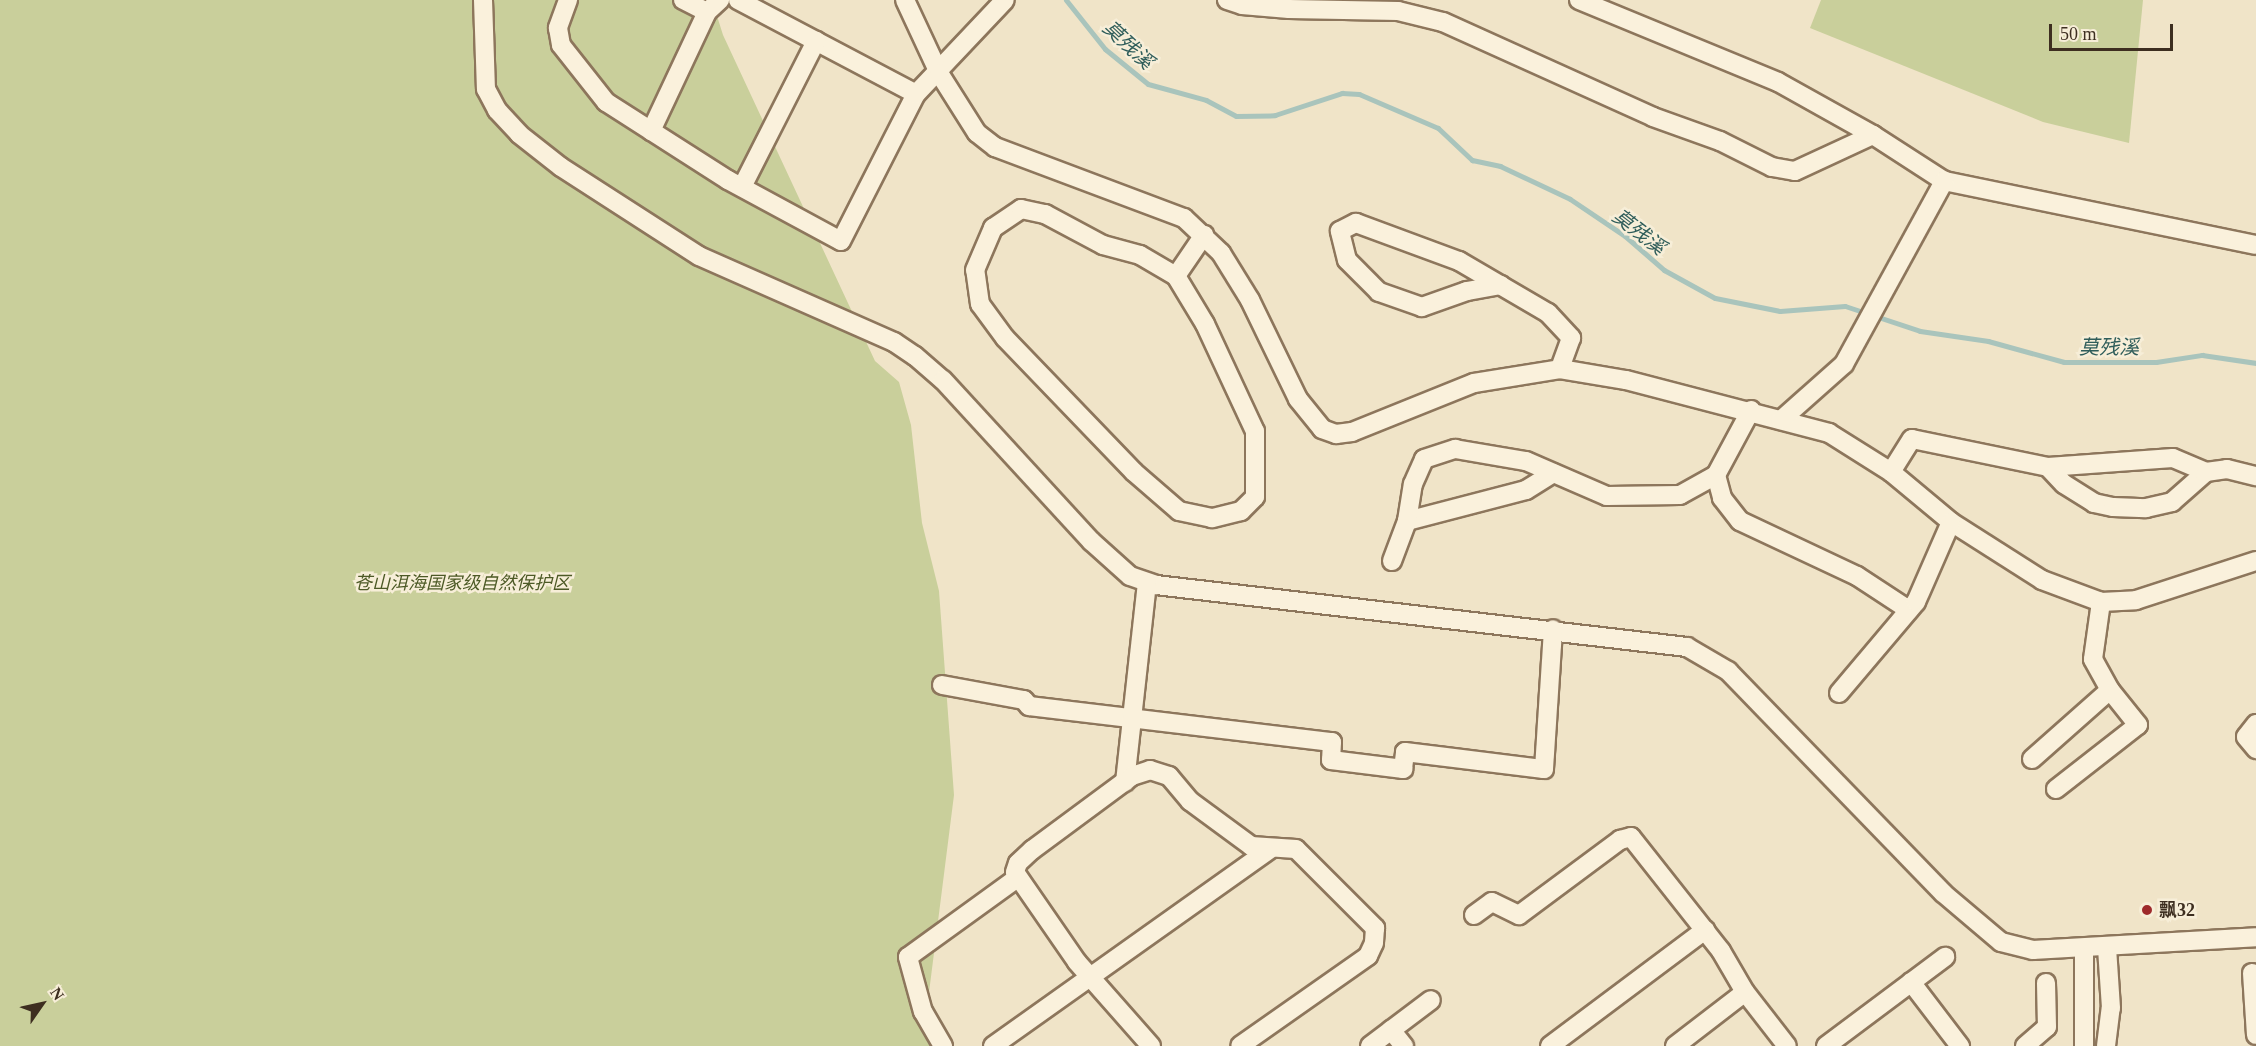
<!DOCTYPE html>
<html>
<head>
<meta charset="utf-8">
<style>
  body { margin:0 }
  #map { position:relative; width:2256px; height:1046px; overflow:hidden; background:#f0e4c8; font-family:"Times New Roman","Noto Sans SC",serif }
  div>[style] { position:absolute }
  .green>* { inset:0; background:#c9cf9b }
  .stream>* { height:5px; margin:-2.5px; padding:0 2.5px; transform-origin:2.5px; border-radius:2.5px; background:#a9c4bc }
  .roads { filter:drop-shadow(2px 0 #8d765c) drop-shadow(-2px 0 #8d765c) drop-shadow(0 2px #8d765c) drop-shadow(0 -2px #8d765c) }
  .minor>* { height:18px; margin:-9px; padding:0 9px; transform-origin:9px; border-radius:9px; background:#faf1dc }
  .dots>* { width:16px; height:16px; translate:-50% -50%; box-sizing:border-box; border:3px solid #f7eed8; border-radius:50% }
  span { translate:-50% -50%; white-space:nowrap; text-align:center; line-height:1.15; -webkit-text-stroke:5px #f7eed8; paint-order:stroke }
  .park-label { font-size:18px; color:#4d5a26; font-style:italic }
  .poi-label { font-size:18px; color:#3d2e20; font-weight:700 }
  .left { translate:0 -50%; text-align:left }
  .water-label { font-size:20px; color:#2f5d5a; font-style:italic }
  .north { position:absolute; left:12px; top:974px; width:60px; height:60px; -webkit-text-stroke:4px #f7eed8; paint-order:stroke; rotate:56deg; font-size:16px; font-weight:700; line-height:24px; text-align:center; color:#3d2e20 }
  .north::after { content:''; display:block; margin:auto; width:21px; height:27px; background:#3d2e20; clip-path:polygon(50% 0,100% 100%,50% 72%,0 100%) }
  .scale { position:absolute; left:2049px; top:24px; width:124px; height:27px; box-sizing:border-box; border:3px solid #3d2e20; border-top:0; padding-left:8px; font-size:18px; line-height:21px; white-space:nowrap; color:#3d2e20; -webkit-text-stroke:4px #f7eed8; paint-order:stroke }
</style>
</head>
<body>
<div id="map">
  <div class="green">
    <div style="clip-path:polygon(0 0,712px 0,723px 35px,875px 361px,899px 382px,911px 425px,922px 523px,939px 591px,954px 795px,924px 1032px,931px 1046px,0 1046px)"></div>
    <div style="clip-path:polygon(1821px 0,2143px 0,2129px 143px,2043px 122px,1810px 28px)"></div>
  </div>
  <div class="stream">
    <div style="left:1066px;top:0;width:63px;rotate:51.5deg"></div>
    <div style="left:1105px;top:49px;width:55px;rotate:39.1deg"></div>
    <div style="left:1148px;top:84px;width:60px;rotate:15.4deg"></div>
    <div style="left:1206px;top:100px;width:34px;rotate:28deg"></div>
    <div style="left:1236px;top:116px;width:39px;rotate:-1deg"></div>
    <div style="left:1275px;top:115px;width:71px;rotate:-18.2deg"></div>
    <div style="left:1342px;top:93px;width:17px;rotate:3deg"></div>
    <div style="left:1359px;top:94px;width:86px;rotate:23.3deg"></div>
    <div style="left:1438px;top:128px;width:47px;rotate:43.3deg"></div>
    <div style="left:1472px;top:160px;width:29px;rotate:12deg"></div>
    <div style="left:1500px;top:166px;width:77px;rotate:25.2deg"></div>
    <div style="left:1570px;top:199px;width:66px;rotate:33.9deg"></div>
    <div style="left:1625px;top:236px;width:52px;rotate:41.1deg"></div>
    <div style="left:1664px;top:270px;width:58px;rotate:28.8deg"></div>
    <div style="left:1715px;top:298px;width:66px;rotate:11.3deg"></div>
    <div style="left:1780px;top:311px;width:65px;rotate:-4.4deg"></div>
    <div style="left:1845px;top:306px;width:79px;rotate:18.4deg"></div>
    <div style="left:1920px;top:331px;width:69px;rotate:8.4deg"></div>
    <div style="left:1988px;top:341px;width:79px;rotate:15.4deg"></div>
    <div style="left:2064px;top:362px;width:92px"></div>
    <div style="left:2156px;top:362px;width:47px;rotate:-8.7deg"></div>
    <div style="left:2202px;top:355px;width:55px;rotate:8.4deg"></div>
  </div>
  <div class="roads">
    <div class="minor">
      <div style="left:483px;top:0;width:89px;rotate:88.1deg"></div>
      <div style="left:486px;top:89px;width:24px;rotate:62deg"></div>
      <div style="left:497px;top:110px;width:33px;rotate:47deg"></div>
      <div style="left:519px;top:134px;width:53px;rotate:38.2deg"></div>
      <div style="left:561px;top:167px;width:164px;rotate:32.8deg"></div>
      <div style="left:699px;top:256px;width:213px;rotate:23.8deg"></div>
      <div style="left:894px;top:342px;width:25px;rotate:34deg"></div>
      <div style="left:915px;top:356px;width:37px;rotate:41deg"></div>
      <div style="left:943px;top:380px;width:219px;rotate:47.4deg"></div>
      <div style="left:1091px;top:541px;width:52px;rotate:41.9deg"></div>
      <div style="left:1130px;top:576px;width:28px;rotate:19deg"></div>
      <div style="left:1156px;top:585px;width:535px;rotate:6.66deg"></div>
      <div style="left:1687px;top:647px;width:48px;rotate:30.3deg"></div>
      <div style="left:1728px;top:671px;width:309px;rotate:45.9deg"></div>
      <div style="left:1943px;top:893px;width:76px;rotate:40.2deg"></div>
      <div style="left:2001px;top:942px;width:33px;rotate:14deg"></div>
      <div style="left:2033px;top:950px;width:223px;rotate:-3.3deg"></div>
      <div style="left:568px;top:0;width:30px;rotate:110deg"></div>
      <div style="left:558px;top:28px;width:17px;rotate:80deg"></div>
      <div style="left:561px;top:45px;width:73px;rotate:51.7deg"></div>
      <div style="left:606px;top:102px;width:145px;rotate:32.6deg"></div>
      <div style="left:728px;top:180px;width:128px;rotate:28.4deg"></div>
      <div style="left:841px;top:241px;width:165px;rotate:-63deg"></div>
      <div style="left:916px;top:94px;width:129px;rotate:-46.6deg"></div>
      <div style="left:738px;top:0;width:201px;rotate:27.8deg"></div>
      <div style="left:905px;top:0;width:81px;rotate:65deg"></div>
      <div style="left:939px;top:73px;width:71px;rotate:57.7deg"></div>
      <div style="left:977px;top:133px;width:23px;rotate:38deg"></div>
      <div style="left:995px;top:147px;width:202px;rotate:20.6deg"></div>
      <div style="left:1184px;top:218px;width:51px;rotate:43.4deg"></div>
      <div style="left:1221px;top:253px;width:55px;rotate:58.3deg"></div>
      <div style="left:1250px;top:300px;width:110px;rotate:64.1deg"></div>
      <div style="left:1298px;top:399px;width:38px;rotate:51deg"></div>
      <div style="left:1322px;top:429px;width:15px;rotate:20deg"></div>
      <div style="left:1336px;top:434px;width:16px;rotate:-7deg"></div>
      <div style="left:1352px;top:432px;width:131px;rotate:-21.9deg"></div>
      <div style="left:1474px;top:383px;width:87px;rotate:-9.2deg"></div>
      <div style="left:1560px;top:369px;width:67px;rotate:9.5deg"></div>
      <div style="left:1626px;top:380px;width:210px;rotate:14.6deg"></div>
      <div style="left:1829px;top:433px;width:73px;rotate:32.2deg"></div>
      <div style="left:1891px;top:472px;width:78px;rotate:39.8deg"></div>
      <div style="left:1951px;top:522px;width:108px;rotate:32.5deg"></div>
      <div style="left:2042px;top:580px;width:63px;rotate:20.4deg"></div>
      <div style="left:2101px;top:602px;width:35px;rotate:-3deg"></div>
      <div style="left:2136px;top:600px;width:126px;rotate:-18deg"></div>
      <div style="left:1227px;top:0;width:16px;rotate:18deg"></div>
      <div style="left:1242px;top:5px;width:47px;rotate:4.9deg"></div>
      <div style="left:1289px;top:9px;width:109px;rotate:1.1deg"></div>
      <div style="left:1398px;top:11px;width:46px;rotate:13.7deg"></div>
      <div style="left:1443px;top:22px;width:230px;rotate:24.3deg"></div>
      <div style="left:1653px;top:117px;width:71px;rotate:19.7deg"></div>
      <div style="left:1720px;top:141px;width:58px;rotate:26.6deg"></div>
      <div style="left:1772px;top:167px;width:23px;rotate:10deg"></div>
      <div style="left:1795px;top:171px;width:86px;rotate:-24.8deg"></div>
      <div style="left:1579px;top:0;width:215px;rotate:22.4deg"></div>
      <div style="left:1778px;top:82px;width:109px;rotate:29.2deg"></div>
      <div style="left:1873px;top:135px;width:85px;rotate:32.9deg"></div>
      <div style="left:1944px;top:181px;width:318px;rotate:11.6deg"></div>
      <div style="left:707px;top:12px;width:18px;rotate:-43deg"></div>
      <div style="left:651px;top:131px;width:132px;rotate:-64.8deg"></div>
      <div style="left:707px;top:12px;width:27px;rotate:-153deg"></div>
      <div style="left:742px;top:187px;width:164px;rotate:-63.1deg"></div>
      <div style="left:1176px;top:276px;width:56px;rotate:58.9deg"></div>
      <div style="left:1205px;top:324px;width:118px;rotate:65deg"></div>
      <div style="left:1255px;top:431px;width:66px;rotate:90deg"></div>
      <div style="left:1255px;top:497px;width:20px;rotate:135deg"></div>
      <div style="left:1241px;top:511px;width:30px;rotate:166deg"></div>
      <div style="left:1212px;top:518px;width:34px;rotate:-168deg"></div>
      <div style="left:1179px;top:511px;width:60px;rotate:-139.1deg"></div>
      <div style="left:1134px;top:472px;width:186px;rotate:-133.9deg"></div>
      <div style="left:1005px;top:338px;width:42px;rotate:-126.3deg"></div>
      <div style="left:980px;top:304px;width:34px;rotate:-98deg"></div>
      <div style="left:975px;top:270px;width:46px;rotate:-66.8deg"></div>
      <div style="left:993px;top:228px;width:34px;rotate:-34deg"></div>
      <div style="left:1021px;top:209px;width:25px;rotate:12deg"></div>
      <div style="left:1045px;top:214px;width:66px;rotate:28.1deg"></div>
      <div style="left:1103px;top:245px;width:38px;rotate:15deg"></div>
      <div style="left:1140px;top:255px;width:42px;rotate:30.3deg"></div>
      <div style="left:1176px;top:276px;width:50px;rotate:-55.7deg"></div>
      <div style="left:1501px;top:285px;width:35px;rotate:170deg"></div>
      <div style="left:1467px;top:291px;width:48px;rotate:160.4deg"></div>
      <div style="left:1422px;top:307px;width:46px;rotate:-160.8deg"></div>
      <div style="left:1379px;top:292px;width:45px;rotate:-135deg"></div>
      <div style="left:1347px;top:260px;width:30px;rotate:-104deg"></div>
      <div style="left:1340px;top:231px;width:18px;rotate:-27deg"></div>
      <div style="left:1356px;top:223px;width:110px;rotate:20.3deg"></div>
      <div style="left:1459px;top:261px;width:103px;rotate:30.3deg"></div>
      <div style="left:1548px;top:313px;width:34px;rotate:47deg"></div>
      <div style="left:1571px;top:338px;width:33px;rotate:110deg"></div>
      <div style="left:1751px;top:410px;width:74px;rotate:118.3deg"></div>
      <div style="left:1716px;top:475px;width:24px;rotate:75deg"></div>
      <div style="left:1722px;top:498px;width:29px;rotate:52deg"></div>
      <div style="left:1740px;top:521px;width:129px;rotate:25.2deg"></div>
      <div style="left:1857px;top:576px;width:62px;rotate:33.2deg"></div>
      <div style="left:1781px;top:420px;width:84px;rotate:-41.6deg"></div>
      <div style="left:1844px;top:364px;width:209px;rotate:-61.3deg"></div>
      <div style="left:2048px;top:467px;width:23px;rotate:47deg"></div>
      <div style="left:2064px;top:484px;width:36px;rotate:32deg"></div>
      <div style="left:2094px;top:503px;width:19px;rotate:12deg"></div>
      <div style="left:2113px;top:507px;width:33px;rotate:2deg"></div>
      <div style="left:2146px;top:508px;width:27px;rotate:-13deg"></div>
      <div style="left:2172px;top:502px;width:45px;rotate:-41.4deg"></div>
      <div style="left:1891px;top:472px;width:39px;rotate:-58deg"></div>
      <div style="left:1912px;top:439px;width:139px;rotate:11.6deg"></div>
      <div style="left:2048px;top:467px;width:125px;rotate:-4.1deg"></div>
      <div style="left:2173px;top:458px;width:36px;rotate:23deg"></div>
      <div style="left:2206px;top:472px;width:21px;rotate:-8deg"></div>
      <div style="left:2227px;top:469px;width:30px;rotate:14deg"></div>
      <div style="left:1407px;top:521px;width:123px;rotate:-14.6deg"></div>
      <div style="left:1526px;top:490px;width:32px;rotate:-32deg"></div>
      <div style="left:1392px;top:561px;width:43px;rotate:-69.4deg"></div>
      <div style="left:1407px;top:521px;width:37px;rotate:-81deg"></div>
      <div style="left:1413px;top:484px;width:27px;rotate:-66deg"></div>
      <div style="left:1424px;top:459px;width:33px;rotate:-18deg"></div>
      <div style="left:1455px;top:449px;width:72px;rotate:9.6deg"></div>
      <div style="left:1526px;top:461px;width:88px;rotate:23.4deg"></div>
      <div style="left:1607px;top:496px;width:73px;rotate:-0.8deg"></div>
      <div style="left:1680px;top:495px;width:41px;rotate:-29.1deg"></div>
      <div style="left:942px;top:685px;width:83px;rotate:10.4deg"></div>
      <div style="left:1024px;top:700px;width:8px;rotate:50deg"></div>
      <div style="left:1029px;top:706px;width:305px;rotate:6.8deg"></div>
      <div style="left:1332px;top:742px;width:18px;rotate:93deg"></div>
      <div style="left:1331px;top:760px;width:73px;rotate:7.1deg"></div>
      <div style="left:1403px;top:769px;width:17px;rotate:-83deg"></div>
      <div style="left:1405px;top:752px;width:140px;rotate:7deg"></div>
      <div style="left:1544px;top:769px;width:140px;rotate:-86.3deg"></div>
      <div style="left:1839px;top:693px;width:119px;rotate:-49.8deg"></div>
      <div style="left:1916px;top:602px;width:87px;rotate:-66.4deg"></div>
      <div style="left:2256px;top:724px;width:16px;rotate:128deg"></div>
      <div style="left:2246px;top:737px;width:16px;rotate:50deg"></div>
      <div style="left:2032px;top:759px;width:104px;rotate:-41.5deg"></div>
      <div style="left:2110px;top:690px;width:35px;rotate:-119deg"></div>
      <div style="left:2093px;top:659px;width:58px;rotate:-82deg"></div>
      <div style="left:1125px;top:782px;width:200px;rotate:-83.7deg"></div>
      <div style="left:2056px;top:789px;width:104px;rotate:-38deg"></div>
      <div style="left:2138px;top:725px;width:45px;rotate:-128.7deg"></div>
      <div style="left:1474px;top:915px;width:22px;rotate:-36deg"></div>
      <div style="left:1492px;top:902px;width:30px;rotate:26deg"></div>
      <div style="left:1519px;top:915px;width:126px;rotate:-36.6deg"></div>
      <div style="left:1620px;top:840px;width:11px;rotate:-15deg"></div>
      <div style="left:1631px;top:837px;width:145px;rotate:51.7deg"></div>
      <div style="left:1721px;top:951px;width:48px;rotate:59.7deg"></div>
      <div style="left:1745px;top:992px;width:68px;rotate:52.1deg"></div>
      <div style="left:2252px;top:973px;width:62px;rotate:86.3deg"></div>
      <div style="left:1911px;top:982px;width:81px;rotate:52.6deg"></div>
      <div style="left:1391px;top:1030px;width:21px;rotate:51deg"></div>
      <div style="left:943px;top:1046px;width:39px;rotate:-120deg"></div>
      <div style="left:923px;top:1012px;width:57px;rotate:-105.3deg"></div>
      <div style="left:908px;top:957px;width:135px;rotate:-35.9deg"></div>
      <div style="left:993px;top:1046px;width:340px;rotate:-35.4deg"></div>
      <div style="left:1151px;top:1046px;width:112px;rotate:-131.4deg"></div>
      <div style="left:1077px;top:962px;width:109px;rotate:-124.6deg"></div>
      <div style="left:1015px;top:872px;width:9px;rotate:-72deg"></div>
      <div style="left:1018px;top:863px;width:19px;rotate:-43deg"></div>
      <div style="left:1032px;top:850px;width:124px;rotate:-36.5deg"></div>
      <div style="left:1132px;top:776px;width:19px;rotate:-18deg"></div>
      <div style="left:1150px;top:770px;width:20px;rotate:18deg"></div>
      <div style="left:1169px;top:776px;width:33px;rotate:50deg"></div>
      <div style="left:1190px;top:801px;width:76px;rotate:36.4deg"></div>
      <div style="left:1251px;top:846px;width:45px;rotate:3.8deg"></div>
      <div style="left:1296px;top:849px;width:112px;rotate:45deg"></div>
      <div style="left:1375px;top:928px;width:15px;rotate:94deg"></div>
      <div style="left:1374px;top:943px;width:14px;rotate:115deg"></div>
      <div style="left:1368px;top:956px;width:156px;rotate:144.9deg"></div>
      <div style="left:1370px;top:1046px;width:76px;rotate:-37deg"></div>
      <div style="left:1550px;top:1046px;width:194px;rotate:-36.8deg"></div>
      <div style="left:1675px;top:1046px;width:88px;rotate:-37.6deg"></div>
      <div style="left:1826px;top:1046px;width:149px;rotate:-36.8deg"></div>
      <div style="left:2025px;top:1046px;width:29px;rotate:-41deg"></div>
      <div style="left:2047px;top:1027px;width:44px;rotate:-91.3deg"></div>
      <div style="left:2084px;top:1046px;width:98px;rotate:-90deg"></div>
      <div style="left:2106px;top:1046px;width:38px;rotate:-83deg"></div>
      <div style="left:2111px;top:1008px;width:61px;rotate:-93.8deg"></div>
    </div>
  </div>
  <div class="dots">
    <div style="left:2147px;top:910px;background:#9e2a2b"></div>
  </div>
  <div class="park-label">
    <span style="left:462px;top:583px">苍山洱海国家级自然保护区</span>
  </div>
  <div class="poi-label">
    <span class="left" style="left:2159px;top:910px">飘32</span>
  </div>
  <div class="water-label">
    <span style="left:1128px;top:45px;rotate:43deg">莫残溪</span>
    <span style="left:1639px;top:232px;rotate:38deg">莫残溪</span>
    <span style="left:2109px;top:347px">莫残溪</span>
  </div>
  <div class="north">N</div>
  <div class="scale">50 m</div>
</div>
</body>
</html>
